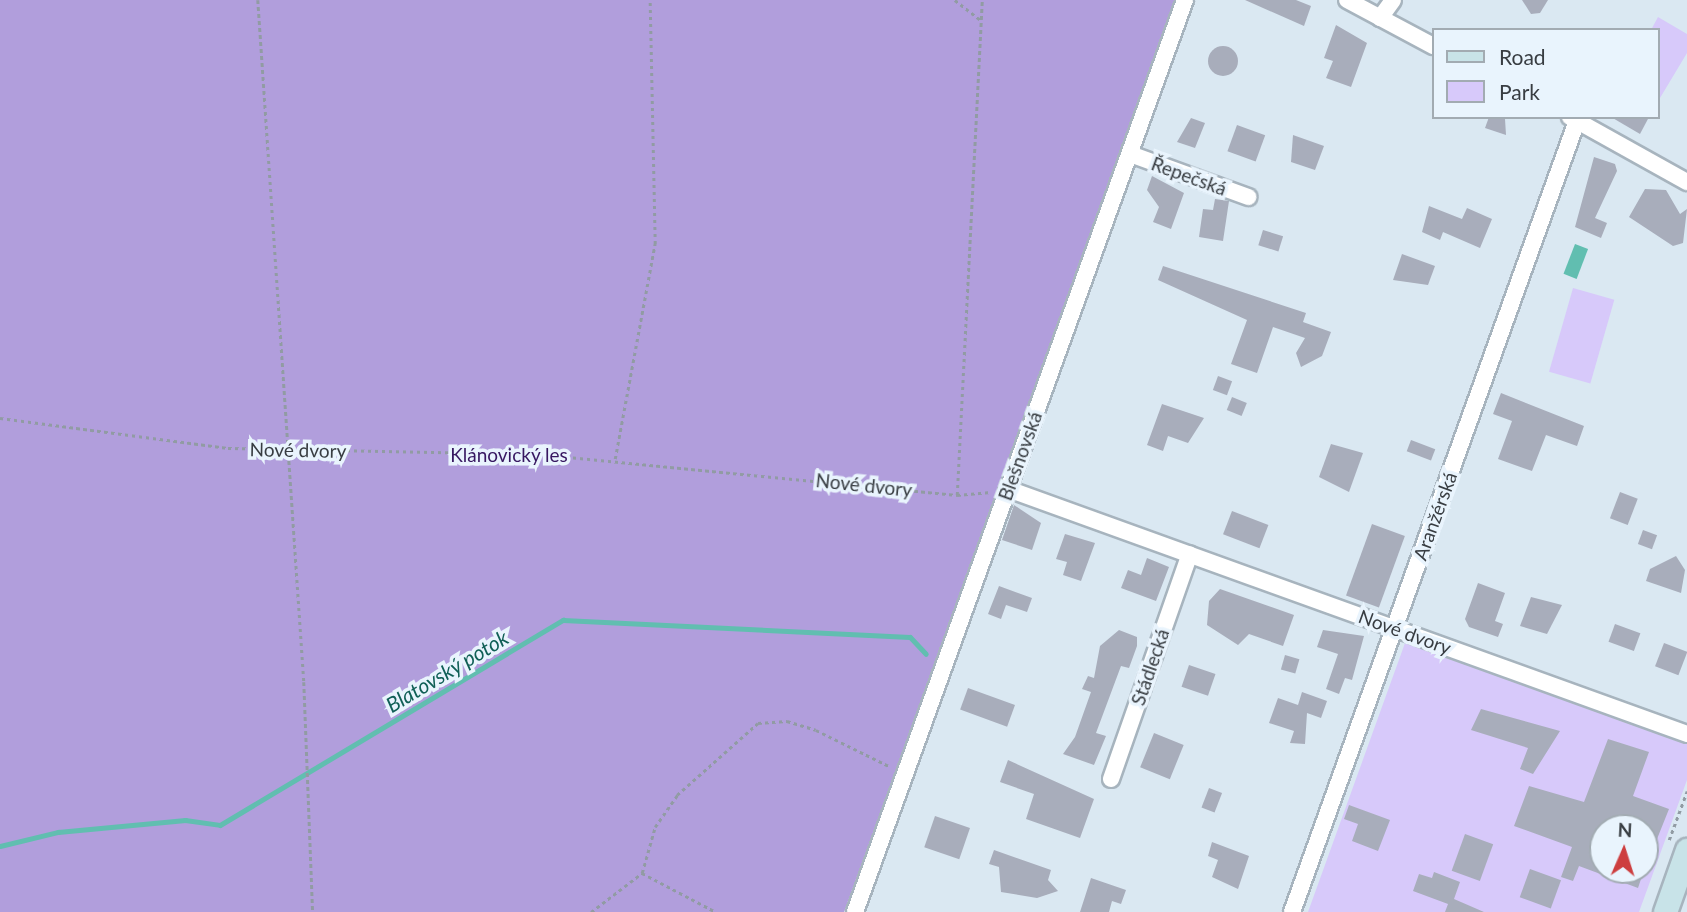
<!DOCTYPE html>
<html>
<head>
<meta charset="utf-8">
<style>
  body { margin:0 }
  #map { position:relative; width:1687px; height:912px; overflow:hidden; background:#dae8f2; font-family:Lato,sans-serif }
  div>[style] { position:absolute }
  .green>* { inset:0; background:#d7c9fa; transform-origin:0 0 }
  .forest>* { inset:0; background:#b19edc }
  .water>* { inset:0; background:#61beb0; transform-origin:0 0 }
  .stream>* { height:5px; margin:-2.5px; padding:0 2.5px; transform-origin:2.5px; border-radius:2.5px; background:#61beb0 }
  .building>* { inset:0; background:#a8adbb; transform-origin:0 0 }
  .round { border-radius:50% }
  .path>* { height:2.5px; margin-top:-1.25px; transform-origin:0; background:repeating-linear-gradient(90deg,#919ba3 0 3.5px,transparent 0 7px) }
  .roads { filter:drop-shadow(2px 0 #a7b4be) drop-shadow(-2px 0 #a7b4be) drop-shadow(0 2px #a7b4be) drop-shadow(0 -2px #a7b4be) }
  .street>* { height:16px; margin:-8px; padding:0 8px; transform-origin:8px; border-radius:8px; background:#fff }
  .secondary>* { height:23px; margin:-11.5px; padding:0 11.5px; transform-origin:11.5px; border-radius:11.5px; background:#c8e3e8 }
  span { translate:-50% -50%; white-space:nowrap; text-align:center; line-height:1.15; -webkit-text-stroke:7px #e9f4fd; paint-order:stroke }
  .street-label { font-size:19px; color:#383d42 }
  .park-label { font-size:19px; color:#371861 }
  .water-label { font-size:21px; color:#105f56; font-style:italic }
  .legend { position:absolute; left:1432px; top:28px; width:228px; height:91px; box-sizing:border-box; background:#e9f4fd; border:2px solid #a2abb2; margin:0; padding:9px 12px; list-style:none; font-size:21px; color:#383d42 }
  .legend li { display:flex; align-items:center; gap:14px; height:35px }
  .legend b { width:35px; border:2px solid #a2abb2 }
  .north { position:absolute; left:1589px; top:814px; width:70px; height:70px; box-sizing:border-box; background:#e9f4fd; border:2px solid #a2abb2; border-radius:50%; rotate:3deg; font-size:19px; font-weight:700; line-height:28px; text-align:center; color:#383d42 }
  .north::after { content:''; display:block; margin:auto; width:24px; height:32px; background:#cd3e3f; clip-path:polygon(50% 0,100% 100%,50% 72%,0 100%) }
</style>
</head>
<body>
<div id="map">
  <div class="green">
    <div style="clip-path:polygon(1658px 17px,1687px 34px,1687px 53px,1657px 103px,1657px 30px,1651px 30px)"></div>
    <div style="left:1573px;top:288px;width:43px;height:87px;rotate:16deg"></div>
    <div style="clip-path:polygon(evenodd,1405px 643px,1687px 744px,1687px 780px,1639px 912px,1308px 912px,1405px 643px,1603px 828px,1645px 828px,1645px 870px,1603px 870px,1603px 828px)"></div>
  </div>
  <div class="forest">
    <div style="clip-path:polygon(0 0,1177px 0,844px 912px,0 912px)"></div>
  </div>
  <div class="water">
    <div style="left:1575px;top:244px;width:14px;height:32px;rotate:21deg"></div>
  </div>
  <div class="stream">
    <div style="left:0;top:846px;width:60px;rotate:-13.6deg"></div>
    <div style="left:58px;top:832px;width:128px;rotate:-5.4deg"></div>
    <div style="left:185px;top:820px;width:35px;rotate:8deg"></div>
    <div style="left:220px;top:825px;width:400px;rotate:-30.9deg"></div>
    <div style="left:563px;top:620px;width:347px;rotate:2.8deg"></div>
    <div style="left:910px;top:637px;width:23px;rotate:47deg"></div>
  </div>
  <div class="building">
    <div style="clip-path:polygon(1245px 0,1296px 0,1311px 6px,1304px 26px)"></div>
    <div style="clip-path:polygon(1522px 0,1548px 0,1540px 13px,1531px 14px)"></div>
    <div style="clip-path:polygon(1336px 25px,1367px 43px,1351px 87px,1326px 78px,1333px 61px,1324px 58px)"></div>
    <div class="round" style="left:1208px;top:46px;width:30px;height:30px"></div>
    <div style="clip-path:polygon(1489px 117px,1505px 119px,1506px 135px,1485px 128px)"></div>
    <div style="clip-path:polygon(1611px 117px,1649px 117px,1640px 134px)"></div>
    <div style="clip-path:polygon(1191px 118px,1205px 123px,1195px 148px,1177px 142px)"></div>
    <div style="left:1237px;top:125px;width:30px;height:28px;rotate:20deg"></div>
    <div style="clip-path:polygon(1293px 135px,1324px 146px,1315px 170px,1291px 162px)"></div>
    <div style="clip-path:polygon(1594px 157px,1615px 164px,1617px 171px,1595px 218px,1607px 223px,1601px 238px,1575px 227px)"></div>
    <div style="clip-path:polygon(1152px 176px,1184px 193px,1171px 229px,1153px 222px,1159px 207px,1147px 190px)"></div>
    <div style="clip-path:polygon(1645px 189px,1666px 190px,1680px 214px,1687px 209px,1683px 243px,1673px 246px,1629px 217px)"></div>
    <div style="clip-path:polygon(1215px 199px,1229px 201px,1223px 241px,1199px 237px,1203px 209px,1213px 210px)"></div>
    <div style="clip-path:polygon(1429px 206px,1462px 219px,1467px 208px,1492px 219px,1480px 248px,1443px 232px,1440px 240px,1422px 232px)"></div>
    <div style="left:1263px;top:230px;width:21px;height:16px;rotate:17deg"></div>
    <div style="clip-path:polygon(1402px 254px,1435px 266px,1428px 285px,1393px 280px)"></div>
    <div style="clip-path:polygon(1163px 266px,1306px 313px,1303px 322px,1331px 332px,1322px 356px,1301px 367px,1296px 353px,1305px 338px,1273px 327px,1257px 373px,1231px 364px,1247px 320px,1158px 280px)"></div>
    <div style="left:1218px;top:376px;width:15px;height:15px;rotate:20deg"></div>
    <div style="clip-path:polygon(1501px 393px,1584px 426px,1577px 446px,1546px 435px,1532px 471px,1498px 459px,1512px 421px,1493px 414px)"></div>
    <div style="left:1232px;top:397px;width:16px;height:14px;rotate:22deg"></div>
    <div style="clip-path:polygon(1162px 404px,1204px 418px,1188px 443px,1168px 436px,1163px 451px,1147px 445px)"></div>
    <div style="left:1411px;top:440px;width:26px;height:12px;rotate:21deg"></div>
    <div style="clip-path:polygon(1331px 444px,1363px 453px,1349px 492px,1319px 477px)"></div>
    <div style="left:1620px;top:492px;width:19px;height:28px;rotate:21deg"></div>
    <div style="clip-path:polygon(1014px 505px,1041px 523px,1032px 550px,1002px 540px)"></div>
    <div style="left:1232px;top:511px;width:39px;height:25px;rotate:21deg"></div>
    <div style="left:1372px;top:524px;width:35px;height:76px;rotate:20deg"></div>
    <div style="left:1643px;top:530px;width:15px;height:15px;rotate:20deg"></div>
    <div style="clip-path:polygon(1065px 534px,1095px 543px,1081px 581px,1063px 575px,1067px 562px,1056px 559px)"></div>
    <div style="clip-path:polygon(1676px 556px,1685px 570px,1681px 593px,1646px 581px,1650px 569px)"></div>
    <div style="clip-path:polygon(1147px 558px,1169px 567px,1156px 601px,1121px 588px,1128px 570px,1141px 575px)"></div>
    <div style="clip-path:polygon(1478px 583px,1505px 593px,1495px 621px,1503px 624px,1498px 637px,1469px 627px,1465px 619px)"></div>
    <div style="clip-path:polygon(999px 586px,1032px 598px,1027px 612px,1006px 605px,1001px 619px,988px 614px)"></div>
    <div style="clip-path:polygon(1220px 589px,1294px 615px,1283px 646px,1249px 634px,1238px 645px,1207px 625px,1209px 601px)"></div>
    <div style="clip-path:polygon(1531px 597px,1562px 605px,1547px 634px,1520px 626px)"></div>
    <div style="left:1615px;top:624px;width:27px;height:19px;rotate:20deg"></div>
    <div style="clip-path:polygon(1119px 630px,1137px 637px,1137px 646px,1129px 668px,1121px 666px,1096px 733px,1106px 736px,1094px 765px,1063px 754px,1075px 737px,1091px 692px,1082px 689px,1088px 676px,1094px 678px,1100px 646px)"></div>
    <div style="clip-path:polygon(1323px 630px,1364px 636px,1352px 680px,1345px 678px,1339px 694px,1326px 689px,1338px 654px,1317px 647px)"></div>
    <div style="left:1664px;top:643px;width:25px;height:25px;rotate:21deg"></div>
    <div style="left:1285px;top:655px;width:15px;height:15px;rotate:16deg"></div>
    <div style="left:1189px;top:665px;width:28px;height:23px;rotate:19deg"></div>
    <div style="left:968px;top:688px;width:50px;height:23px;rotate:20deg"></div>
    <div style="clip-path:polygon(1302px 692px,1327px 701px,1321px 718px,1307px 713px,1305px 744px,1290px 743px,1294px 731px,1269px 723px,1278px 698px,1298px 705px)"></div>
    <div style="clip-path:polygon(1481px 709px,1560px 731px,1533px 774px,1520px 769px,1528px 748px,1471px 730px)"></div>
    <div style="left:1154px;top:733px;width:32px;height:37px;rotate:22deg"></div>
    <div style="clip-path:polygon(1608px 739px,1649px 752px,1633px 796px,1669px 809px,1647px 864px,1645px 828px,1603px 828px,1603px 870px,1644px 870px,1638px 888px,1579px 866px,1573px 881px,1561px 877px,1572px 847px,1514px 826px,1529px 786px,1584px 802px)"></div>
    <div style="clip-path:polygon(1008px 760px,1094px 799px,1080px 838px,1026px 819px,1034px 794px,1000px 782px)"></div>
    <div style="left:1209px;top:788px;width:14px;height:21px;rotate:21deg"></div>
    <div style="clip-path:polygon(1349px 805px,1390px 820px,1378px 851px,1352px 841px,1358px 824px,1344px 819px)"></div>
    <div style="left:935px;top:816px;width:37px;height:33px;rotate:19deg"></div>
    <div style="left:1465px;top:834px;width:30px;height:39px;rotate:20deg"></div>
    <div style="clip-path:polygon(1212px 842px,1249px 856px,1238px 889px,1212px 877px,1218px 860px,1208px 856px)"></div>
    <div style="clip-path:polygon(994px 850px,1051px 870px,1048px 880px,1058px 891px,1037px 898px,1001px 892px,999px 867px,989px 864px)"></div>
    <div style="left:1530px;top:869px;width:33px;height:30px;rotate:20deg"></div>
    <div style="clip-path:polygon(1434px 872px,1460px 882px,1454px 899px,1484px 912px,1445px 912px,1448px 904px,1413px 891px,1419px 874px,1432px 878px)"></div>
    <div style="clip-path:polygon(1091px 878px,1126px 890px,1121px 904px,1112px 901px,1109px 912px,1080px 912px)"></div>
  </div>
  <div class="path">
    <div style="left:258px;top:0;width:684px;rotate:86.14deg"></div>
    <div style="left:304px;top:682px;width:230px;rotate:87.8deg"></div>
    <div style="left:955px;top:0;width:34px;rotate:38deg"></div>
    <div style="left:0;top:418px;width:230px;rotate:7.5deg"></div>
    <div style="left:228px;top:448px;width:310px;rotate:1.1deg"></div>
    <div style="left:538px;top:454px;width:421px;rotate:5.6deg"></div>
    <div style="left:957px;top:495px;width:34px;rotate:-5deg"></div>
    <div style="left:615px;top:459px;width:219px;rotate:-79.5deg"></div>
    <div style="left:655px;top:244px;width:244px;rotate:-91.2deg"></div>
    <div style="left:957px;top:495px;width:496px;rotate:-87.1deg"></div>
    <div style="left:1669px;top:840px;width:52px;rotate:-69.8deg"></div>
    <div style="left:642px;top:873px;width:48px;rotate:-74.2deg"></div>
    <div style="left:655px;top:827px;width:39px;rotate:-55deg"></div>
    <div style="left:677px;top:795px;width:108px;rotate:-41.6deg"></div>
    <div style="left:758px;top:723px;width:29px;rotate:-4deg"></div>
    <div style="left:787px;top:721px;width:30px;rotate:17deg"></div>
    <div style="left:816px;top:730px;width:81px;rotate:26.3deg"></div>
    <div style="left:591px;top:912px;width:64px;rotate:-37.4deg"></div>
    <div style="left:642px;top:873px;width:84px;rotate:27.8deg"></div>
  </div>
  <div class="roads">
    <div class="street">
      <div style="left:1347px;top:0;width:98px;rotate:28.1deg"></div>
      <div style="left:1380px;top:18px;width:22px;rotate:-54deg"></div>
      <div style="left:1570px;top:117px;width:134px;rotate:29.1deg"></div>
      <div style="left:1130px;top:154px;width:126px;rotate:20deg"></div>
      <div style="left:1008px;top:489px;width:722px;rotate:19.84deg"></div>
      <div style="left:1111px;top:779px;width:238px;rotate:-70.7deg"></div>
      <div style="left:855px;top:912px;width:970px;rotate:-70.11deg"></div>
      <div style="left:1292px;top:912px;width:841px;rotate:-70.19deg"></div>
    </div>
    <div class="secondary">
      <div style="left:1665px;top:912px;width:66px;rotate:-70.5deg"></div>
    </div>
  </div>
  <div class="street-label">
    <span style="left:1189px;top:176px;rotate:20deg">Řepečská</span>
    <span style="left:298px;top:450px;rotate:1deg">Nové dvory</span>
    <span style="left:1020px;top:456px;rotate:-70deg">Blešnovská</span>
    <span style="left:864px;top:485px;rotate:6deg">Nové dvory</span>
    <span style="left:1435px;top:516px;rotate:-70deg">Aranžérská</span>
    <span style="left:1405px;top:632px;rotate:20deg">Nové dvory</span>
    <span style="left:1150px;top:667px;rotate:-71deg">Stádlecká</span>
  </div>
  <div class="park-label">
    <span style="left:509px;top:455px">Klánovický les</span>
  </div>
  <div class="water-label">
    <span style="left:447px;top:671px;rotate:-31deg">Blatovský potok</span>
  </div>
  <ul class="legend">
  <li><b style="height:9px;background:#c8e3e8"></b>Road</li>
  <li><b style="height:19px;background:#d7c9fa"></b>Park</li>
  </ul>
  <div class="north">N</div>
</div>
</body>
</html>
